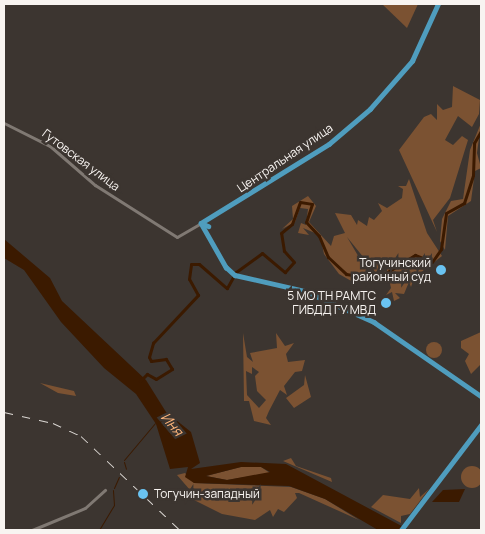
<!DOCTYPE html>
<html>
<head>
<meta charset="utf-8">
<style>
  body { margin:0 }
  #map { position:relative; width:485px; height:534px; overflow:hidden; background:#3c3530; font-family:Manrope,sans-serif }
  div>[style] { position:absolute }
  .green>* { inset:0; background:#7b5232 }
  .round { border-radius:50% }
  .water>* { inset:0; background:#3b1a00 }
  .stream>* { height:1px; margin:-0.5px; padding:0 0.5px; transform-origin:0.5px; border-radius:0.5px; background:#3b1a00 }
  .river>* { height:3px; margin:-1.5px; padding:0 1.5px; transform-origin:1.5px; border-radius:1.5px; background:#3b1a00 }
  .minor>* { height:3px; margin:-1.5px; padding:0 1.5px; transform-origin:1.5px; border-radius:1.5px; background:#807973 }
  .major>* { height:4.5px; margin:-2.25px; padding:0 2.25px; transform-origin:2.25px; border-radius:2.25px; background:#4f9dbe }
  .rail>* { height:1px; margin-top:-0.5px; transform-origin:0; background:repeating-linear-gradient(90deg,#dbd7d3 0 9px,transparent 0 18px) }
  .dots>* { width:14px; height:14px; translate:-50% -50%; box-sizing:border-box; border:2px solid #3c3530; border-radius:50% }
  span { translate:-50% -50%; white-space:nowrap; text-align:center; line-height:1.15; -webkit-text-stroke:5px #3c3530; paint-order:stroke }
  .street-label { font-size:12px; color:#f8f4f1 }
  .poi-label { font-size:12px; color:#f8f4f1 }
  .right { translate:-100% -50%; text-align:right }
  .left { translate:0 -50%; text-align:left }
  .water-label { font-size:14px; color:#fdb47a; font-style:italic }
  .frame { position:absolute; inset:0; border:5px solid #f8f4f1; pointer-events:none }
</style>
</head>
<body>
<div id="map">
  <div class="green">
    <div style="clip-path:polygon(382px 4px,418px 4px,407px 28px)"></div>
    <div style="clip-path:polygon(453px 86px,480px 100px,479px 114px,472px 127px,458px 116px,445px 140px,453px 145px,462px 136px,468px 140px,450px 198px,433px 220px,437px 232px,399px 150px,424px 117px,431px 114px,437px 120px,437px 104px,443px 110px,452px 107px)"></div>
    <div style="clip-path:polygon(481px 123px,477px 153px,481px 168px,475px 171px,471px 201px,448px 216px,445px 250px,440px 241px,442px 219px,451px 201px,463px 199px,470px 150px)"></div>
    <div style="clip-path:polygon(409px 179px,427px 233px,442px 256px,414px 278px,411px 287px,409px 282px,404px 294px,395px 293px,400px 298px,394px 301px,392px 292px,386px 295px,391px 288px,388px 275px,381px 281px,368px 276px,387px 271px,387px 264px,376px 273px,372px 268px,376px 259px,364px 258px,347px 237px,367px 271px,365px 280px,353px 282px,339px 274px,324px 254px,320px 235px,303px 228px,309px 235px,298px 233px,301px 223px,306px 225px,308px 209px,300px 208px,295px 222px,282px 229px,293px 219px,292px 206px,308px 196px,316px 206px,309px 222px,331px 246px,334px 236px,345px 233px,335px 213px,351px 215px,357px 225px,358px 220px,367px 226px,369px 217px,374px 220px,382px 211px,378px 203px,387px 208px,402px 198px,403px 189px,398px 186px,406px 186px)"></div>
    <div style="clip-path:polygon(481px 332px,481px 364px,471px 374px,465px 361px,469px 354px,461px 348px,461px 341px)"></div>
    <div style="clip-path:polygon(evenodd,243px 333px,247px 357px,253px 362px,250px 353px,277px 348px,276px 333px,285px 346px,294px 343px,286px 354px,288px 362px,305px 360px,302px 371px,295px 372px,284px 386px,287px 395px,280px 390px,269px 411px,266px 418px,271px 425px,254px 421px,249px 401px,244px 401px,243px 333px,252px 367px,259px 372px,255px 376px,257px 391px,266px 400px,259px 408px,247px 395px,246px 371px,252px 374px,252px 367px)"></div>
    <div class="round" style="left:426px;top:342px;width:16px;height:16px"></div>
    <div style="clip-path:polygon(305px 375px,311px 397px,294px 408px,286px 398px,304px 385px)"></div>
    <div style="clip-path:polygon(40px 383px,74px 391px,76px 396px,58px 393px)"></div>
    <div style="clip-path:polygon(291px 458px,296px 466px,331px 478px,332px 482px,283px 461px)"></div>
    <div class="round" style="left:461px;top:466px;width:22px;height:22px"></div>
    <div style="clip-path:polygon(241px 467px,261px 467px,270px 473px,227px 480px,206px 476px)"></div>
    <div style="clip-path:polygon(185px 473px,194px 483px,291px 487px,325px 499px,359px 520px,299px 493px,295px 493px,297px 498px,284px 512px,278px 509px,273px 517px,270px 510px,255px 520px,222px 514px,190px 498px,190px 490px,177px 475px)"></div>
    <div style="clip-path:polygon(419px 488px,420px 497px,429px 489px,410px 514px,401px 516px,401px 523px,371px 507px,383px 495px,410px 499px)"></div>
  </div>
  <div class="water">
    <div style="clip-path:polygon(evenodd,4px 239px,50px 278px,62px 301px,146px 380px,166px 412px,191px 432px,200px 463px,191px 469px,241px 462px,286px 464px,409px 530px,378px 530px,325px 499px,289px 486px,194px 483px,185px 477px,188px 467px,170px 469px,156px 424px,136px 394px,104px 368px,61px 322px,24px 270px,4px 258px,4px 239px,241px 467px,261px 467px,270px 472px,227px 480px,206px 476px,241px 467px)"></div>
    <div style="clip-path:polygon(465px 489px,459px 502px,432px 502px,443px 490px)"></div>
  </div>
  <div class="stream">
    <div style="left:124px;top:460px;width:48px;rotate:-50deg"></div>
    <div style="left:124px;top:462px;width:7px;rotate:74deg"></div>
    <div style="left:114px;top:488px;width:12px;rotate:-66deg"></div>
    <div style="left:99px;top:530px;width:29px;rotate:-59deg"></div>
    <div style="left:114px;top:505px;width:15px;rotate:-94deg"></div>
  </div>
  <div class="river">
    <div style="left:140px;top:381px;width:10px;rotate:-45deg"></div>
    <div style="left:147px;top:374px;width:10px;rotate:29deg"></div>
    <div style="left:156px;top:379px;width:19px;rotate:-32deg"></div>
    <div style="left:172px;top:369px;width:12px;rotate:-121deg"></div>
    <div style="left:166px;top:359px;width:15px;rotate:172deg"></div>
    <div style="left:151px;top:361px;width:4px;rotate:-117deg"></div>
    <div style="left:149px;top:357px;width:15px;rotate:-74deg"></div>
    <div style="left:153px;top:343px;width:66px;rotate:-46.8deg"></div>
    <div style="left:198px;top:295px;width:18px;rotate:-119deg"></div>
    <div style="left:189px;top:279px;width:15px;rotate:-82deg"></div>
    <div style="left:191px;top:264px;width:8px"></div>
    <div style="left:199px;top:264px;width:37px;rotate:41deg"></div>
    <div style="left:227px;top:288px;width:18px;rotate:-61deg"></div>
    <div style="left:236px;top:272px;width:32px;rotate:-36deg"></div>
    <div style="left:262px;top:253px;width:30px;rotate:40deg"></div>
    <div style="left:285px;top:272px;width:13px;rotate:-48deg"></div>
    <div style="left:294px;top:262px;width:15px;rotate:-132deg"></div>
    <div style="left:284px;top:251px;width:18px;rotate:-99deg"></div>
    <div style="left:281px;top:233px;width:14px;rotate:-39deg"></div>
    <div style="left:292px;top:224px;width:23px;rotate:-70deg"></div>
    <div style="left:300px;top:202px;width:12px;rotate:9deg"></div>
    <div style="left:312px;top:204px;width:19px;rotate:108deg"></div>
    <div style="left:306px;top:222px;width:19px;rotate:47deg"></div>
    <div style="left:319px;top:236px;width:23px;rotate:67deg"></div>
    <div style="left:328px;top:257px;width:25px;rotate:43deg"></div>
    <div style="left:346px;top:274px;width:30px;rotate:9deg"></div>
    <div style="left:376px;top:279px;width:46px;rotate:-31.6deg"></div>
    <div style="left:415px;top:255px;width:18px;rotate:22deg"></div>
    <div style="left:432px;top:262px;width:16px;rotate:-55deg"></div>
    <div style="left:441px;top:249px;width:36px;rotate:-82deg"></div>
    <div style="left:446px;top:213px;width:21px;rotate:-29deg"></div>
    <div style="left:464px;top:203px;width:29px;rotate:-72deg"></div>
    <div style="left:473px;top:175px;width:32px;rotate:-88deg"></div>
    <div style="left:474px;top:143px;width:14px;rotate:-60deg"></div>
  </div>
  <div class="minor">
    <div style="left:4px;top:123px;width:51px;rotate:26.6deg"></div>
    <div style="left:50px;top:146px;width:60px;rotate:40.9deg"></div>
    <div style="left:95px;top:185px;width:97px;rotate:32.4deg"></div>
    <div style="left:177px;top:237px;width:28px;rotate:-30deg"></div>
    <div style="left:32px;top:530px;width:57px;rotate:-22.5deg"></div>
    <div style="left:85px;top:508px;width:27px;rotate:-42deg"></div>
  </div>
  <div class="major">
    <div style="left:201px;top:223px;width:51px;rotate:60.4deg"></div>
    <div style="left:226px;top:267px;width:12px;rotate:42deg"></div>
    <div style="left:235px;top:275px;width:72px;rotate:12.9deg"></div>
    <div style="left:305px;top:291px;width:76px;rotate:24.2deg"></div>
    <div style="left:374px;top:322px;width:130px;rotate:34.7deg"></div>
    <div style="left:201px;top:223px;width:150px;rotate:-31.7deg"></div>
    <div style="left:329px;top:144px;width:54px;rotate:-40.5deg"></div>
    <div style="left:370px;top:109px;width:64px;rotate:-48.8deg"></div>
    <div style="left:412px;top:61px;width:63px;rotate:-65.5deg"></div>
    <div style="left:201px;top:223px;width:8px;rotate:23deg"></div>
    <div style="left:401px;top:530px;width:132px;rotate:-52.7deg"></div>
  </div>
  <div class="rail">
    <div style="left:4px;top:412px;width:50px;rotate:12.7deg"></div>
    <div style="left:53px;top:423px;width:31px;rotate:25deg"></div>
    <div style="left:81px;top:436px;width:137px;rotate:43.5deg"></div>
  </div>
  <div class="dots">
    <div style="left:441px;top:270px;background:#6ac3f1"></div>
    <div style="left:386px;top:303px;background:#6ac3f1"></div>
    <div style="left:143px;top:494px;background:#6ac3f1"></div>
  </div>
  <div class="street-label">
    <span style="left:285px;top:158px;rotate:-34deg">Центральная улица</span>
    <span style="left:81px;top:160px;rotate:37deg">Гутовская улица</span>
  </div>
  <div class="poi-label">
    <span class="right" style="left:431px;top:270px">Тогучинский<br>районный суд</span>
    <span class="right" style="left:376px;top:303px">5 МО ТН РАМТС<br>ГИБДД ГУ МВД</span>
    <span class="left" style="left:154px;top:494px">Тогучин-западный</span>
  </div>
  <div class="water-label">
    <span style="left:172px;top:424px;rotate:50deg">Иня</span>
  </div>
  <div class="frame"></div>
</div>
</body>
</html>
